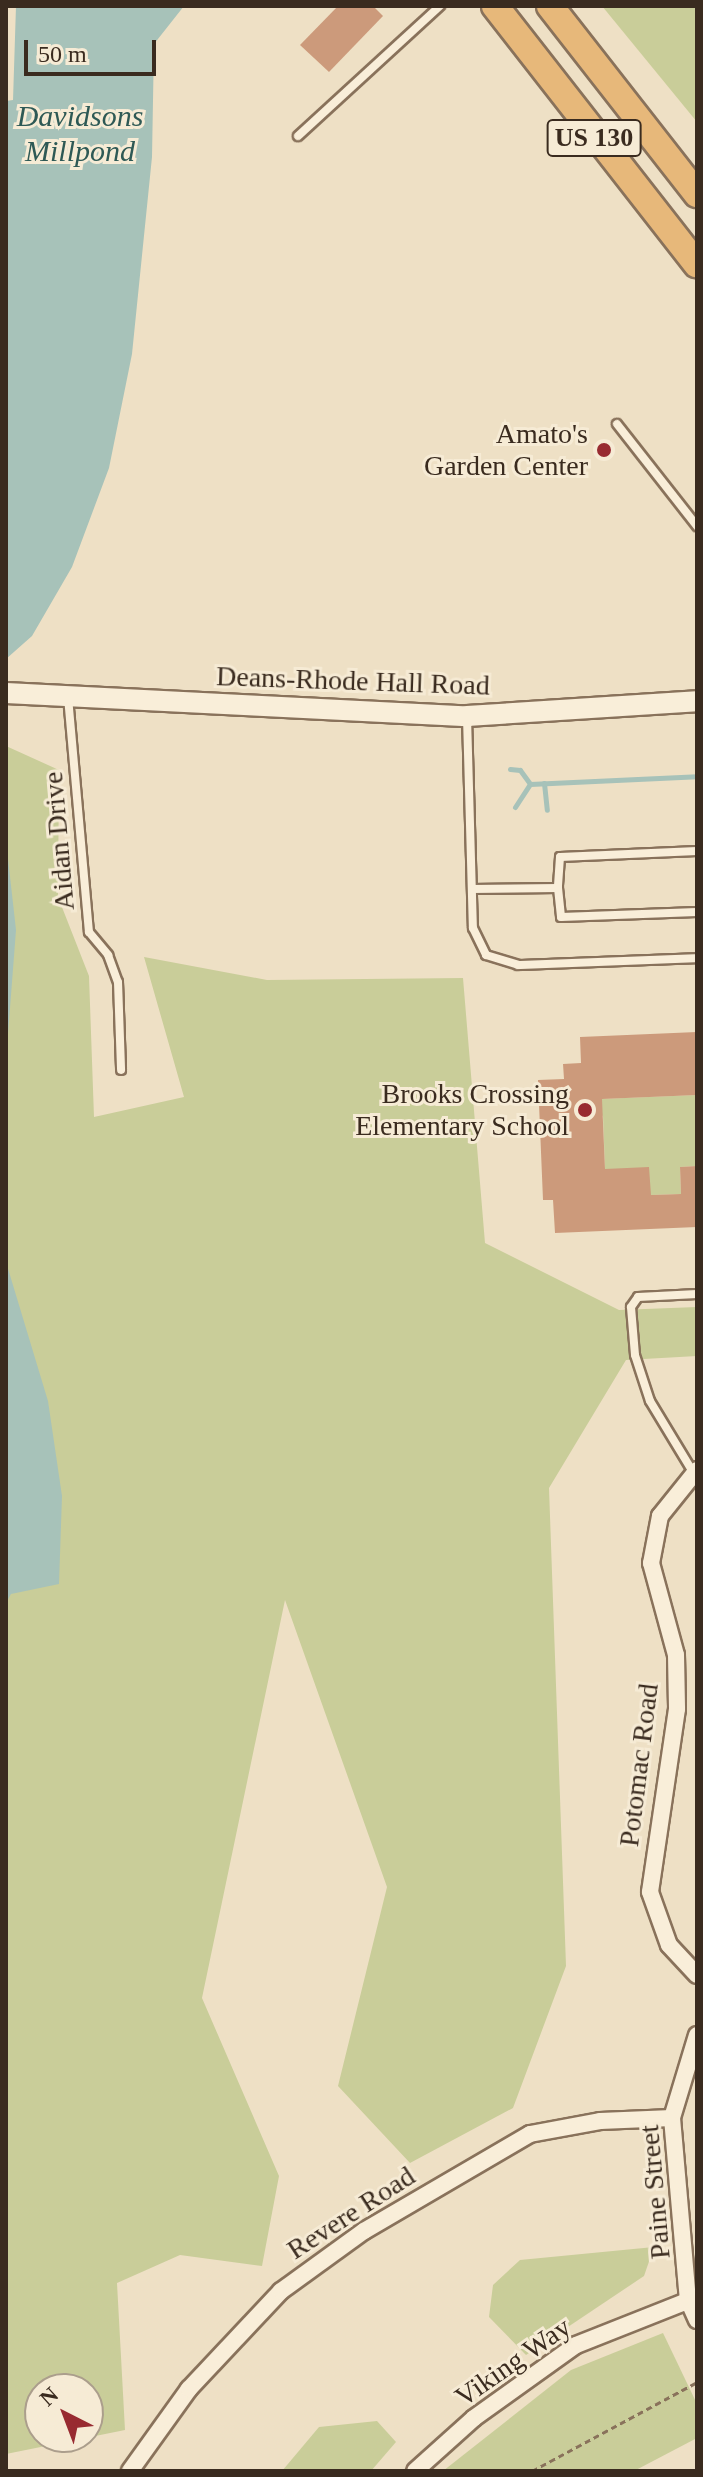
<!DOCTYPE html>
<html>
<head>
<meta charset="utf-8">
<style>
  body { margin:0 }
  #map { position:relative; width:703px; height:2477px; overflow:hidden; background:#eee0c5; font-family:Georgia,serif }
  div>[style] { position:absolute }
  .green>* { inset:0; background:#c9cd99 }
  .water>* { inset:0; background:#a7c2b9 }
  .stream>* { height:5px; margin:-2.5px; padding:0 2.5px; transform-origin:2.5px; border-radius:2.5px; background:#a7c2b9 }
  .building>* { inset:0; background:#cc9a7b }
  .path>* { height:3px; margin-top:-1.5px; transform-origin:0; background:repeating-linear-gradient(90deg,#89725b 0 6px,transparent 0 10px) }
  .roads { filter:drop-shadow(2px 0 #89725b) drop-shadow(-2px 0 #89725b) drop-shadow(0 2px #89725b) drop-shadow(0 -2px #89725b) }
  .service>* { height:8px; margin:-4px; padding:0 4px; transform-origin:4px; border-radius:4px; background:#f9eed9 }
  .minor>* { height:16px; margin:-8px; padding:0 8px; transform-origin:8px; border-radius:8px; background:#f9eed9 }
  .tertiary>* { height:20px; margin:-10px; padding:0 10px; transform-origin:10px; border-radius:10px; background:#f9eed9 }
  .trunk>* { height:26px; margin:-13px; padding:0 13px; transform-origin:13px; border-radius:13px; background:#e7b87a }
  .dots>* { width:22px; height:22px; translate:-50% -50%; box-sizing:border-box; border:4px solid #f6ebd5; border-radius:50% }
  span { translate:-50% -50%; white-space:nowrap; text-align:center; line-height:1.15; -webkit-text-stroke:6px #f6ebd5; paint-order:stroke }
  .shield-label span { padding:2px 6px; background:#f6ebd5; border:2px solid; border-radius:6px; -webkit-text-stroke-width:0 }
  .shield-label { font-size:26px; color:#3a2b1f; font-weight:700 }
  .poi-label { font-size:28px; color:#3a2b1f }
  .right { translate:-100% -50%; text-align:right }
  .street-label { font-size:28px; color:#3a2b1f }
  .water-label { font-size:30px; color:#2e5955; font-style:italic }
  .frame { position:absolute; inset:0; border:8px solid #3a2b1f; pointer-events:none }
  .north { position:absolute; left:24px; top:2373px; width:80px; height:80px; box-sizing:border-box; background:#f6ebd5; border:2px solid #ab9e8c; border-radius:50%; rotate:318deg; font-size:22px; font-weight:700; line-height:32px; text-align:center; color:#3a2b1f }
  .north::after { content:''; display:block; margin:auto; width:28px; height:36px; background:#982b31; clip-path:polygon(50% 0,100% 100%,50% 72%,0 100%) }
  .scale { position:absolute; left:24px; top:40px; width:132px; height:36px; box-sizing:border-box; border:4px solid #3a2b1f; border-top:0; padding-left:10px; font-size:24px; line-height:28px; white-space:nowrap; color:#3a2b1f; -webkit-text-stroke:6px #f6ebd5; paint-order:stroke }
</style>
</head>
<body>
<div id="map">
  <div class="green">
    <div style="clip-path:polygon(602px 6px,697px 6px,697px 122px)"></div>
    <div style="clip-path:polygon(evenodd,6px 746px,59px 770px,58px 897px,89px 976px,94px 1117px,184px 1097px,144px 957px,267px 980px,463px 978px,485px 1243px,619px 1310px,697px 1307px,697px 1356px,626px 1360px,549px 1488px,566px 1966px,513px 2108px,410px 2163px,338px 2086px,387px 1887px,285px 1600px,202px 1998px,279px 2176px,262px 2266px,180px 2255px,117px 2283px,125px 2430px,6px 2454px,6px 746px,40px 2389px,88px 2389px,88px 2437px,40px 2437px,40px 2389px)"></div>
    <div style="clip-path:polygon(697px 1095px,697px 1166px,680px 1167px,681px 1194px,651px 1195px,605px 1169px,603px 1116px,577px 1100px)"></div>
    <div style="clip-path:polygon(654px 2247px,644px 2276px,526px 2355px,489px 2317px,493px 2285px,520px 2260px)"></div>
    <div style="clip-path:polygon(663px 2333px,697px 2404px,697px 2438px,634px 2471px,443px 2471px,571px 2370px)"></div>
    <div style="clip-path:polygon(377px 2421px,396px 2442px,371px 2471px,282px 2471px,319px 2427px)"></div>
  </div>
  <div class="water">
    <div style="clip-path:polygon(16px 6px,184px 6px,154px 44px,152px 157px,132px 354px,109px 468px,72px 567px,32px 636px,6px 659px,6px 101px,13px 100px)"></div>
    <div style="clip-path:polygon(6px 841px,16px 930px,6px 1060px)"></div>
    <div style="clip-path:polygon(6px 1262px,48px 1401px,62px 1496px,59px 1584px,11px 1594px,6px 1603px)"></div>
  </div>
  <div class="stream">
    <div style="left:510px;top:769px;width:10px;rotate:6deg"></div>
    <div style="left:520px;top:770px;width:17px;rotate:54deg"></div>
    <div style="left:544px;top:783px;width:27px;rotate:84deg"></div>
    <div style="left:515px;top:807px;width:27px;rotate:-57deg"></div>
    <div style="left:530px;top:784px;width:167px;rotate:-2.7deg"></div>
  </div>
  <div class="building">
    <div style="clip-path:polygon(338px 6px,373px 6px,383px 16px,329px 72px,300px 45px)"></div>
    <div style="clip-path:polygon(697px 1032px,697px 1095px,602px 1099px,605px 1169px,649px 1167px,651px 1195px,681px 1194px,680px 1167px,697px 1166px,697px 1227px,555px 1233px,553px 1200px,543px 1200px,538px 1080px,564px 1079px,563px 1064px,581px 1063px,580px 1037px)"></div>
  </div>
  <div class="path">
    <div style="left:532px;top:2471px;width:187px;rotate:-28.3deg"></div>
  </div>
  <div class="roads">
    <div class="service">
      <div style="left:298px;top:136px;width:193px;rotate:-42.5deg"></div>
      <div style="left:617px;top:424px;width:130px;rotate:51.9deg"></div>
      <div style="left:68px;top:697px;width:236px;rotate:84.9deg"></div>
      <div style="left:89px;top:932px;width:30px;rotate:50deg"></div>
      <div style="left:108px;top:955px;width:29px;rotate:70deg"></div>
      <div style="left:118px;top:982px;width:88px;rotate:88deg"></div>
      <div style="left:467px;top:717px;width:211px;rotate:88.4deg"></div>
      <div style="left:473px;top:928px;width:30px;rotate:64deg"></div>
      <div style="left:486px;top:955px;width:34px;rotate:17deg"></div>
      <div style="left:518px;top:965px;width:179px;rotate:-2.2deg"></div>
      <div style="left:697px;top:851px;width:137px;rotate:177.5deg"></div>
      <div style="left:560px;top:857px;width:31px;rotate:94deg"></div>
      <div style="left:558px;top:888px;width:29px;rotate:84deg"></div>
      <div style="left:561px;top:917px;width:136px;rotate:-2.1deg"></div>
      <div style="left:472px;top:889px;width:86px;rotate:-0.7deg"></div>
      <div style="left:693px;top:1472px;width:83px;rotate:-121.2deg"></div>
      <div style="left:650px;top:1401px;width:48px;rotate:-108.1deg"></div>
      <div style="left:635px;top:1355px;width:48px;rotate:-94.8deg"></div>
      <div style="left:631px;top:1307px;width:12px;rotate:-55deg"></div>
      <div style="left:638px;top:1297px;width:59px;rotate:-2.9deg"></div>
    </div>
    <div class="minor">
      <div style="left:697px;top:1470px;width:59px;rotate:128.8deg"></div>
      <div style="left:660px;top:1516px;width:48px;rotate:100.8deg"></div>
      <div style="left:651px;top:1563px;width:95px;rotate:74.8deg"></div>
      <div style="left:676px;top:1655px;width:54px;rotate:88.9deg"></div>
      <div style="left:677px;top:1709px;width:185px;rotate:98.4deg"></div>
      <div style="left:650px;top:1892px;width:56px;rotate:70.3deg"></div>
      <div style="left:669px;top:1945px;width:41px;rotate:47deg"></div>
      <div style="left:697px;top:2035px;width:87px;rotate:106.8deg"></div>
      <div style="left:672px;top:2118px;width:183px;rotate:85deg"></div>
      <div style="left:688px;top:2300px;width:22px;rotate:66deg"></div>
      <div style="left:130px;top:2471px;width:101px;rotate:-54.3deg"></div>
      <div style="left:189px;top:2389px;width:134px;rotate:-46.8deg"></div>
      <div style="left:281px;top:2291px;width:102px;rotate:-35.9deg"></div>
      <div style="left:364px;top:2231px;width:192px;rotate:-30.3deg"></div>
      <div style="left:530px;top:2134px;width:71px;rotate:-10.5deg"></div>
      <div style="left:600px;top:2121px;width:72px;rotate:-2.4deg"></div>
      <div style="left:415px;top:2471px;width:79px;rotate:-41.9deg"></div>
      <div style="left:474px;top:2418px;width:125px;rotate:-35.6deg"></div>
      <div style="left:576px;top:2345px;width:130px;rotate:-21.6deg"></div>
    </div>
    <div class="tertiary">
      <div style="left:6px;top:693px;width:462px;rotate:2.9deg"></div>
      <div style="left:467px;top:716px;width:230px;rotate:-3.7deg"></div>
    </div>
    <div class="trunk">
      <div style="left:495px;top:6px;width:328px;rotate:52deg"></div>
      <div style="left:550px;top:6px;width:239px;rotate:52deg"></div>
    </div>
  </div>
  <div class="dots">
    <div style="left:604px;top:450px;background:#982b31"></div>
    <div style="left:585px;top:1110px;background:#982b31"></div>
  </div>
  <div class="shield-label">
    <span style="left:594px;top:138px">US 130</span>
  </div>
  <div class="poi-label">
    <span class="right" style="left:588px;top:450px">Amato's<br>Garden Center</span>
    <span class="right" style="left:569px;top:1110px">Brooks Crossing<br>Elementary School</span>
  </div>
  <div class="street-label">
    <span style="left:353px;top:681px;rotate:2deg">Deans-Rhode Hall Road</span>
    <span style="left:59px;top:841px;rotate:-95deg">Aidan Drive</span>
    <span style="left:639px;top:1765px;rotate:-83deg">Potomac Road</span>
    <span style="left:655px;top:2192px;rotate:-95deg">Paine Street</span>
    <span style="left:351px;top:2213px;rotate:-33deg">Revere Road</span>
    <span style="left:513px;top:2362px;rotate:-35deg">Viking Way</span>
  </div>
  <div class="water-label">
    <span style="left:80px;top:133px">Davidsons<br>Millpond</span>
  </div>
  <div class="frame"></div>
  <div class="north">N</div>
  <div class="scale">50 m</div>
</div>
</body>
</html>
